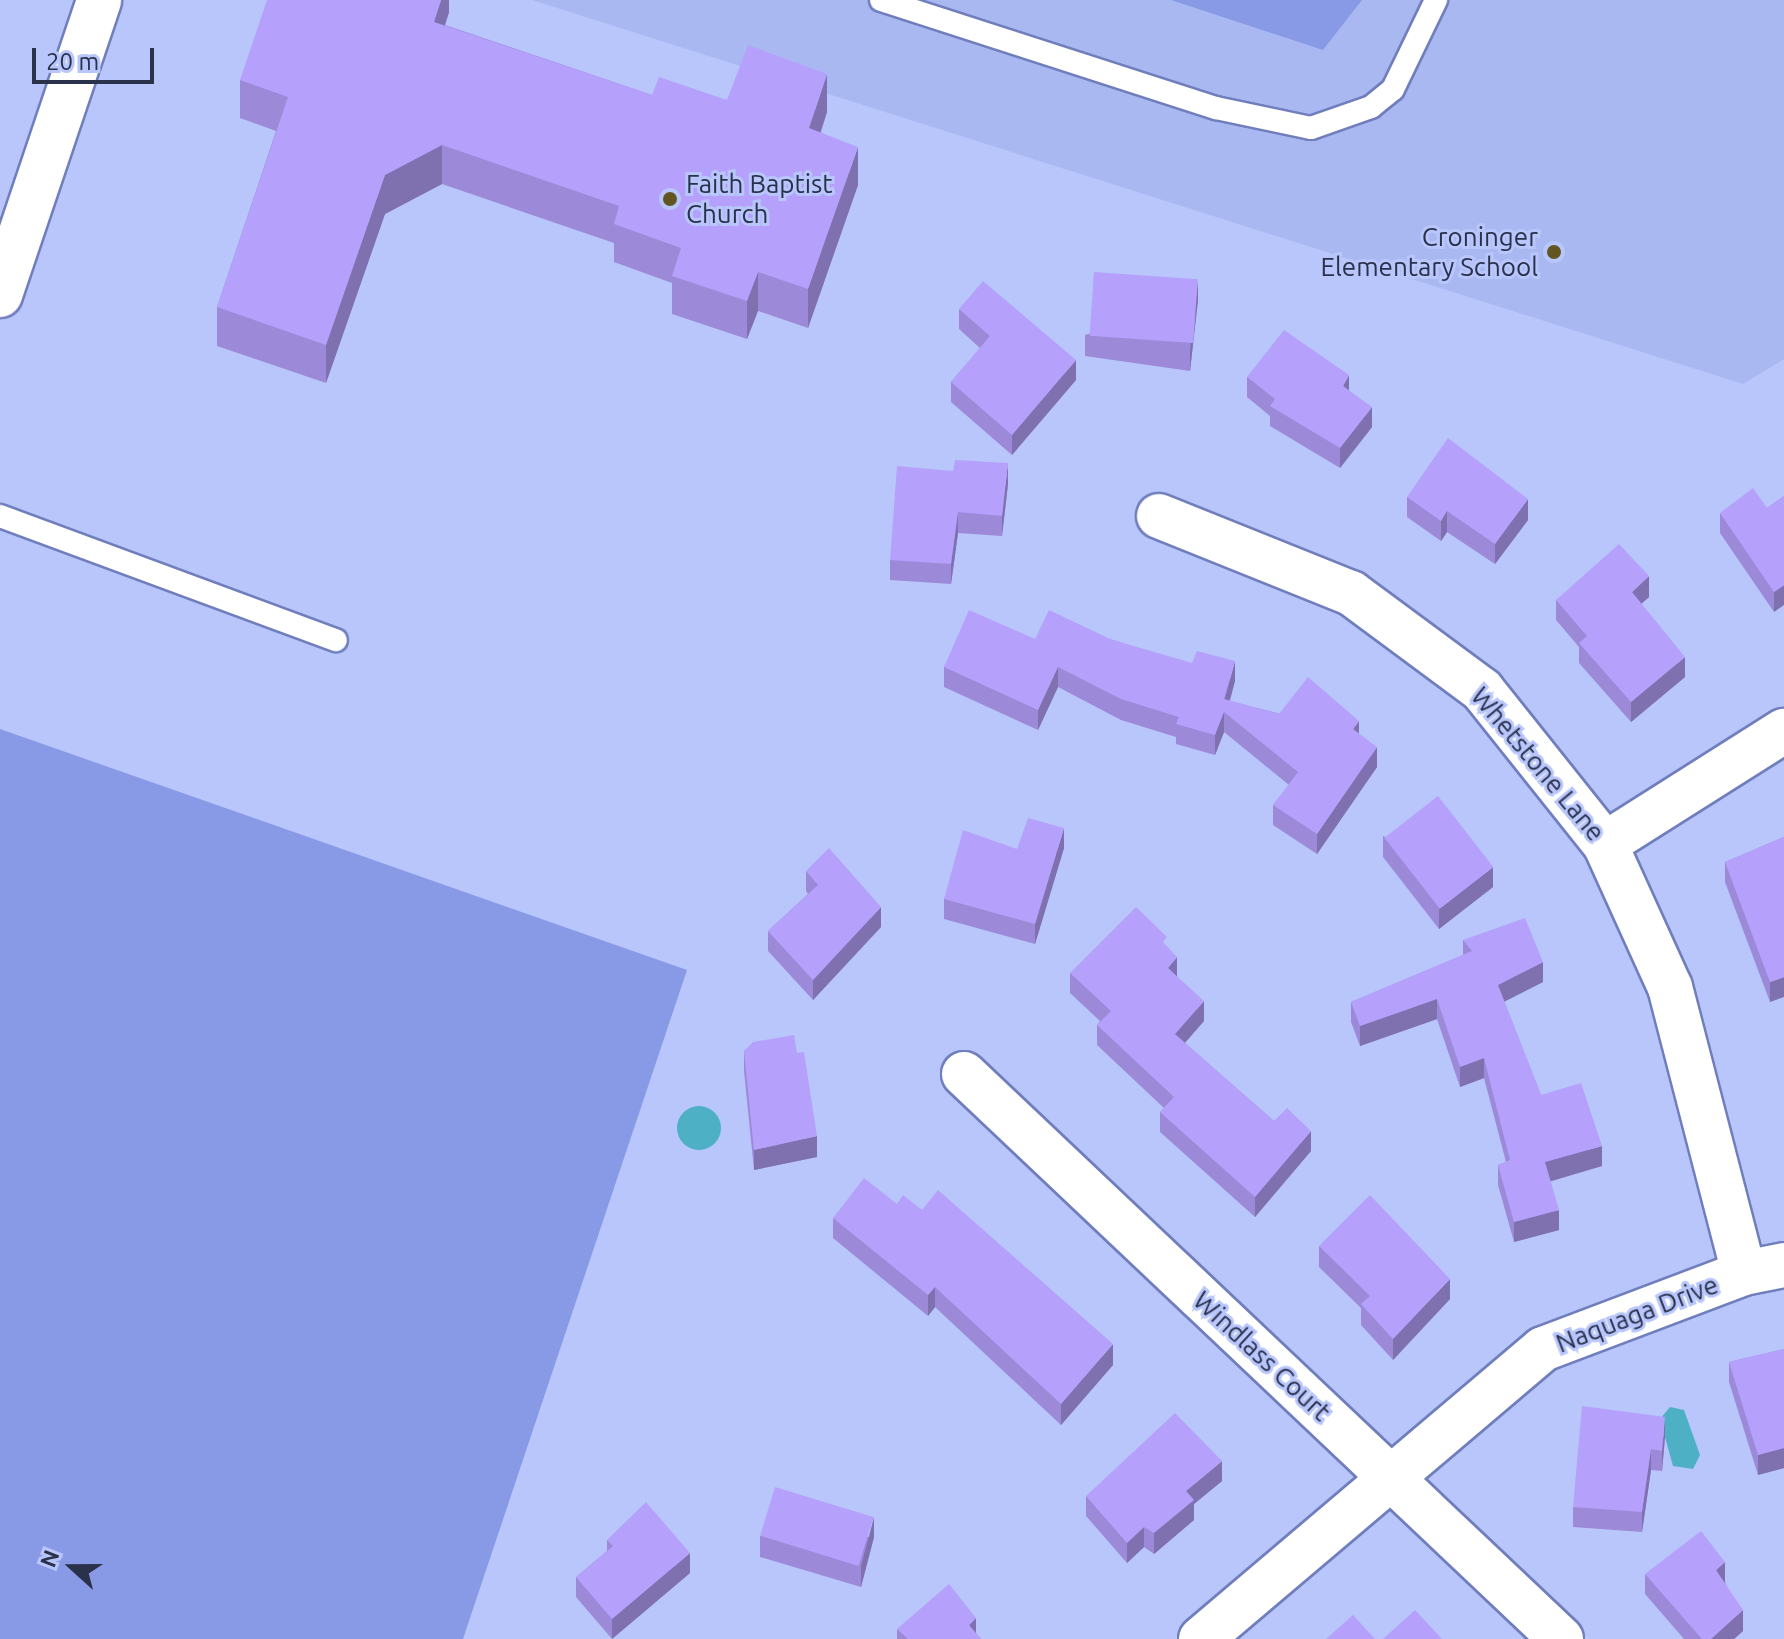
<!DOCTYPE html>
<html>
<head>
<meta charset="utf-8">
<style>
  body { margin:0 }
  #map { position:relative; width:1784px; height:1639px; overflow:hidden; background:#b8c6fc; font-family:Ubuntu,sans-serif }
  div>[style] { position:absolute }
  .built>* { inset:0; background:#aab8f2 }
  .green>* { inset:0; background:#889ae6 }
  .water>* { inset:0; background:#4db0c5 }
  .round { border-radius:50% }
  .roads { filter:drop-shadow(2px 0 #707ebd) drop-shadow(-2px 0 #707ebd) drop-shadow(0 2px #707ebd) drop-shadow(0 -2px #707ebd) }
  .service>* { height:22px; margin:-11px; padding:0 11px; transform-origin:11px; border-radius:11px; background:#fff }
  .minor>* { height:44px; margin:-22px; padding:0 22px; transform-origin:22px; border-radius:22px; background:#fff }
  .tertiary>* { height:44px; margin:-22px; padding:0 22px; transform-origin:22px; border-radius:22px; background:#fff }
  .wall>* { inset:0; background:#9c8ad8 }
  .shaded-wall>* { inset:0; background:#7f71b0 }
  .building>* { inset:0; background:#b5a1fb; transform-origin:0 0 }
  .dots>* { width:22px; height:22px; translate:-50% -50%; box-sizing:border-box; border:4px solid #b8c6fc; border-radius:50% }
  span { translate:-50% -50%; white-space:nowrap; text-align:center; line-height:1.15; -webkit-text-stroke:6px #b8c6fc; paint-order:stroke }
  .poi-label { font-size:26px; color:#2a314b }
  .left { translate:0 -50%; text-align:left }
  .right { translate:-100% -50%; text-align:right }
  .street-label { font-size:26px; color:#2a314b }
  .north { position:absolute; left:32px; top:1527px; width:80px; height:80px; -webkit-text-stroke:6px #b8c6fc; paint-order:stroke; rotate:291deg; font-size:22px; font-weight:700; line-height:32px; text-align:center; color:#2a314b }
  .north::after { content:''; display:block; margin:auto; width:28px; height:36px; background:#2a314b; clip-path:polygon(50% 0,100% 100%,50% 72%,0 100%) }
  .scale { position:absolute; left:32px; top:48px; width:122px; height:36px; box-sizing:border-box; border:4px solid #2a314b; border-top:0; padding-left:10px; font-size:24px; line-height:28px; white-space:nowrap; color:#2a314b; -webkit-text-stroke:6px #b8c6fc; paint-order:stroke }
</style>
</head>
<body>
<div id="map">
  <div class="built">
    <div style="clip-path:polygon(532px 0,1784px 0,1784px 359px,1743px 384px)"></div>
  </div>
  <div class="green">
    <div style="clip-path:polygon(1171px 0,1362px 0,1323px 50px)"></div>
    <div style="clip-path:polygon(0 729px,687px 970px,463px 1639px,0 1639px)"></div>
  </div>
  <div class="water">
    <div class="round" style="left:677px;top:1106px;width:44px;height:44px"></div>
    <div style="clip-path:polygon(1670px 1407px,1684px 1410px,1700px 1455px,1693px 1469px,1673px 1466px,1660px 1419px)"></div>
  </div>
  <div class="roads">
    <div class="service">
      <div style="left:881px;top:0;width:352px;rotate:17.9deg"></div>
      <div style="left:1216px;top:108px;width:97px;rotate:11.9deg"></div>
      <div style="left:1311px;top:128px;width:64px;rotate:-19.3deg"></div>
      <div style="left:1371px;top:107px;width:28px;rotate:-39deg"></div>
      <div style="left:1393px;top:89px;width:99px;rotate:-64.2deg"></div>
      <div style="left:0;top:516px;width:358px;rotate:20.3deg"></div>
    </div>
    <div class="minor">
      <div style="left:1159px;top:516px;width:207px;rotate:21.9deg"></div>
      <div style="left:1351px;top:593px;width:163px;rotate:36.5deg"></div>
      <div style="left:1482px;top:690px;width:197px;rotate:51.4deg"></div>
      <div style="left:1605px;top:844px;width:157px;rotate:65.6deg"></div>
      <div style="left:1670px;top:987px;width:295px;rotate:75.5deg"></div>
      <div style="left:1605px;top:844px;width:212px;rotate:-32.3deg"></div>
      <div style="left:964px;top:1074px;width:822px;rotate:43.42deg"></div>
      <div style="left:1201px;top:1639px;width:448px;rotate:-40.3deg"></div>
      <div style="left:1543px;top:1349px;width:215px;rotate:-20.7deg"></div>
      <div style="left:1744px;top:1273px;width:41px;rotate:-11.3deg"></div>
    </div>
    <div class="tertiary">
      <div style="left:0;top:295px;width:311px;rotate:-71.4deg"></div>
    </div>
  </div>
  <div class="wall">
    <div style="clip-path:polygon(449px 0,449px 12px,445px 25px,652px 95px,727px 100px,827px 112px,821px 132px,858px 185px,808px 328px,758px 311px,747px 339px,672px 314px,672px 283px,614px 262px,614px 243px,442px 184px,385px 214px,326px 383px,217px 346px,217px 307px,276px 131px,240px 118px,240px 80px)"></div>
    <div style="clip-path:polygon(1198px 300px,1190px 371px,1085px 356px,1085px 335px)"></div>
    <div style="clip-path:polygon(959px 309px,1076px 380px,1012px 455px,951px 402px,951px 382px,980px 348px,959px 329px)"></div>
    <div style="clip-path:polygon(1247px 377px,1349px 391px,1372px 427px,1340px 468px,1270px 426px,1270px 416px,1247px 397px)"></div>
    <div style="clip-path:polygon(953px 471px,1008px 484px,1002px 536px,958px 533px,951px 584px,890px 580px,890px 560px)"></div>
    <div style="clip-path:polygon(1784px 496px,1774px 612px,1720px 533px,1720px 513px,1767px 508px)"></div>
    <div style="clip-path:polygon(1407px 497px,1528px 520px,1495px 564px,1447px 532px,1441px 541px,1407px 517px)"></div>
    <div style="clip-path:polygon(1649px 597px,1641px 604px,1685px 677px,1631px 722px,1579px 663px,1579px 647px,1556px 620px,1556px 600px)"></div>
    <div style="clip-path:polygon(1035px 639px,1110px 639px,1235px 681px,1230px 701px,1359px 734px,1377px 767px,1317px 854px,1273px 825px,1273px 805px,1289px 785px,1224px 732px,1215px 755px,1176px 744px,1176px 737px,1121px 720px,1058px 687px,1038px 730px,944px 687px,944px 667px)"></div>
    <div style="clip-path:polygon(1383px 836px,1493px 887px,1439px 929px,1383px 857px)"></div>
    <div style="clip-path:polygon(1784px 837px,1770px 1002px,1725px 882px,1725px 862px)"></div>
    <div style="clip-path:polygon(1064px 848px,1035px 944px,944px 919px,944px 899px,1017px 849px)"></div>
    <div style="clip-path:polygon(806px 871px,881px 927px,813px 1000px,768px 951px,768px 931px,808px 894px,806px 891px)"></div>
    <div style="clip-path:polygon(1463px 940px,1543px 982px,1504px 1001px,1541px 1095px,1602px 1166px,1550px 1181px,1559px 1230px,1514px 1242px,1498px 1185px,1498px 1165px,1506px 1162px,1484px 1078px,1460px 1087px,1437px 1019px,1360px 1046px,1351px 1022px,1351px 1002px,1463px 955px)"></div>
    <div style="clip-path:polygon(1167px 947px,1177px 976px,1204px 1021px,1185px 1043px,1274px 1121px,1311px 1151px,1255px 1217px,1160px 1132px,1160px 1112px,1164px 1108px,1097px 1045px,1097px 1025px,1100px 1021px,1070px 993px,1070px 973px)"></div>
    <div style="clip-path:polygon(744px 1051px,817px 1157px,754px 1170px,744px 1071px)"></div>
    <div style="clip-path:polygon(897px 1204px,922px 1210px,1113px 1365px,1061px 1425px,935px 1307px,928px 1316px,833px 1238px,833px 1218px)"></div>
    <div style="clip-path:polygon(1319px 1246px,1450px 1299px,1393px 1360px,1361px 1325px,1361px 1308px,1319px 1267px)"></div>
    <div style="clip-path:polygon(1784px 1349px,1784px 1468px,1758px 1475px,1729px 1382px,1729px 1362px)"></div>
    <div style="clip-path:polygon(1665px 1437px,1662px 1471px,1651px 1470px,1642px 1532px,1573px 1527px,1573px 1507px)"></div>
    <div style="clip-path:polygon(1222px 1481px,1194px 1504px,1194px 1520px,1154px 1554px,1144px 1547px,1127px 1563px,1086px 1516px,1086px 1496px)"></div>
    <div style="clip-path:polygon(760px 1536px,874px 1537px,861px 1587px,760px 1557px)"></div>
    <div style="clip-path:polygon(607px 1540px,690px 1573px,612px 1639px,576px 1597px,576px 1577px,607px 1551px)"></div>
    <div style="clip-path:polygon(1645px 1574px,1725px 1582px,1743px 1631px,1734px 1639px,1684px 1639px,1645px 1594px)"></div>
    <div style="clip-path:polygon(897px 1629px,976px 1633px,981px 1639px,897px 1639px)"></div>
  </div>
  <div class="shaded-wall">
    <div style="clip-path:polygon(441px 0,449px 0,449px 12px,434px 60px,434px 22px)"></div>
    <div style="clip-path:polygon(827px 74px,827px 112px,809px 166px,809px 128px)"></div>
    <div style="clip-path:polygon(442px 145px,442px 184px,385px 214px,326px 383px,326px 345px,385px 175px)"></div>
    <div style="clip-path:polygon(858px 147px,858px 185px,808px 328px,808px 289px)"></div>
    <div style="clip-path:polygon(758px 272px,758px 311px,747px 339px,747px 301px)"></div>
    <div style="clip-path:polygon(1198px 280px,1198px 300px,1190px 371px,1190px 350px)"></div>
    <div style="clip-path:polygon(1076px 360px,1076px 380px,1012px 455px,1012px 435px)"></div>
    <div style="clip-path:polygon(1349px 375px,1349px 395px,1343px 386px)"></div>
    <div style="clip-path:polygon(1372px 407px,1372px 427px,1340px 468px,1340px 448px)"></div>
    <div style="clip-path:polygon(1008px 463px,1008px 484px,1002px 536px,1002px 516px)"></div>
    <div style="clip-path:polygon(1528px 499px,1528px 520px,1495px 564px,1495px 544px)"></div>
    <div style="clip-path:polygon(1447px 511px,1447px 532px,1441px 541px,1441px 521px)"></div>
    <div style="clip-path:polygon(958px 512px,958px 533px,951px 584px,951px 564px)"></div>
    <div style="clip-path:polygon(1649px 576px,1649px 597px,1632px 612px,1632px 592px)"></div>
    <div style="clip-path:polygon(1784px 585px,1784px 605px,1774px 612px,1774px 592px)"></div>
    <div style="clip-path:polygon(1685px 657px,1685px 677px,1631px 722px,1631px 702px)"></div>
    <div style="clip-path:polygon(1235px 661px,1235px 681px,1226px 713px,1224px 712px,1224px 732px,1215px 755px,1215px 735px)"></div>
    <div style="clip-path:polygon(1058px 667px,1058px 687px,1038px 730px,1038px 710px)"></div>
    <div style="clip-path:polygon(1359px 721px,1359px 741px,1353px 729px)"></div>
    <div style="clip-path:polygon(1377px 747px,1377px 767px,1317px 854px,1317px 834px)"></div>
    <div style="clip-path:polygon(1064px 828px,1064px 848px,1035px 944px,1035px 924px)"></div>
    <div style="clip-path:polygon(1493px 867px,1493px 887px,1439px 929px,1439px 909px)"></div>
    <div style="clip-path:polygon(881px 907px,881px 927px,813px 1000px,813px 980px)"></div>
    <div style="clip-path:polygon(1177px 957px,1177px 977px,1168px 968px)"></div>
    <div style="clip-path:polygon(1543px 962px,1543px 982px,1498px 1005px,1498px 985px)"></div>
    <div style="clip-path:polygon(1784px 977px,1784px 997px,1770px 1002px,1770px 982px)"></div>
    <div style="clip-path:polygon(1437px 999px,1437px 1019px,1360px 1046px,1360px 1026px)"></div>
    <div style="clip-path:polygon(1204px 1001px,1204px 1021px,1175px 1054px,1175px 1034px)"></div>
    <div style="clip-path:polygon(1484px 1058px,1484px 1078px,1460px 1087px,1460px 1067px)"></div>
    <div style="clip-path:polygon(1311px 1131px,1311px 1151px,1255px 1217px,1255px 1197px)"></div>
    <div style="clip-path:polygon(817px 1136px,817px 1157px,754px 1170px,754px 1150px)"></div>
    <div style="clip-path:polygon(1602px 1146px,1602px 1166px,1545px 1183px,1545px 1162px)"></div>
    <div style="clip-path:polygon(1559px 1210px,1559px 1230px,1514px 1242px,1514px 1222px)"></div>
    <div style="clip-path:polygon(1450px 1279px,1450px 1299px,1393px 1360px,1393px 1339px)"></div>
    <div style="clip-path:polygon(935px 1287px,935px 1307px,928px 1316px,928px 1295px)"></div>
    <div style="clip-path:polygon(1113px 1344px,1113px 1365px,1061px 1425px,1061px 1404px)"></div>
    <div style="clip-path:polygon(1665px 1417px,1665px 1437px,1662px 1471px,1662px 1451px)"></div>
    <div style="clip-path:polygon(1784px 1448px,1784px 1468px,1758px 1475px,1758px 1455px)"></div>
    <div style="clip-path:polygon(1651px 1449px,1651px 1470px,1642px 1532px,1642px 1512px)"></div>
    <div style="clip-path:polygon(1222px 1461px,1222px 1481px,1194px 1504px,1194px 1520px,1154px 1554px,1154px 1533px,1186px 1491px)"></div>
    <div style="clip-path:polygon(874px 1517px,874px 1537px,861px 1587px,861px 1566px)"></div>
    <div style="clip-path:polygon(1144px 1527px,1144px 1547px,1127px 1563px,1127px 1543px)"></div>
    <div style="clip-path:polygon(690px 1553px,690px 1573px,612px 1639px,612px 1619px)"></div>
    <div style="clip-path:polygon(1725px 1562px,1725px 1582px,1716px 1590px,1716px 1570px)"></div>
    <div style="clip-path:polygon(1743px 1610px,1743px 1631px,1734px 1639px,1711px 1639px)"></div>
    <div style="clip-path:polygon(976px 1618px,976px 1638px,969px 1625px)"></div>
  </div>
  <div class="building">
    <div style="clip-path:polygon(267px 0,441px 0,434px 22px,652px 95px,659px 77px,727px 100px,748px 45px,827px 74px,809px 128px,858px 147px,808px 289px,758px 272px,747px 301px,672px 276px,681px 248px,614px 224px,619px 206px,442px 145px,385px 175px,326px 345px,217px 307px,288px 97px,240px 80px)"></div>
    <div style="left:1094px;top:272px;width:104px;height:64px;rotate:4deg"></div>
    <div style="clip-path:polygon(983px 281px,1076px 360px,1012px 435px,951px 382px,990px 336px,959px 309px)"></div>
    <div style="clip-path:polygon(1284px 330px,1349px 375px,1343px 386px,1372px 407px,1340px 448px,1270px 406px,1275px 399px,1247px 377px)"></div>
    <div style="clip-path:polygon(1448px 438px,1528px 499px,1495px 544px,1447px 511px,1441px 521px,1407px 497px)"></div>
    <div style="clip-path:polygon(955px 460px,1008px 463px,1002px 516px,958px 512px,951px 564px,890px 560px,897px 466px,953px 471px)"></div>
    <div style="clip-path:polygon(1753px 488px,1767px 508px,1784px 496px,1784px 585px,1774px 592px,1720px 513px)"></div>
    <div style="clip-path:polygon(1619px 544px,1649px 576px,1632px 592px,1685px 657px,1631px 702px,1579px 643px,1587px 636px,1556px 600px)"></div>
    <div style="clip-path:polygon(969px 610px,1035px 639px,1049px 610px,1110px 639px,1192px 663px,1197px 651px,1235px 661px,1224px 699px,1279px 714px,1308px 677px,1359px 721px,1353px 729px,1377px 747px,1317px 834px,1273px 805px,1298px 772px,1224px 712px,1215px 735px,1176px 724px,1179px 717px,1121px 699px,1058px 667px,1038px 710px,944px 667px)"></div>
    <div style="left:1438px;top:796px;width:90px;height:68px;rotate:52deg"></div>
    <div style="clip-path:polygon(1028px 818px,1064px 828px,1035px 924px,944px 899px,963px 830px,1017px 849px)"></div>
    <div style="clip-path:polygon(1784px 837px,1784px 977px,1770px 982px,1725px 862px)"></div>
    <div style="clip-path:polygon(829px 848px,881px 907px,813px 980px,768px 931px,818px 885px,806px 871px)"></div>
    <div style="clip-path:polygon(1136px 907px,1167px 937px,1163px 942px,1177px 957px,1168px 968px,1204px 1001px,1175px 1034px,1274px 1121px,1287px 1108px,1311px 1131px,1255px 1197px,1160px 1112px,1174px 1097px,1097px 1025px,1111px 1011px,1070px 973px)"></div>
    <div style="clip-path:polygon(1525px 918px,1543px 962px,1498px 985px,1541px 1095px,1581px 1083px,1602px 1146px,1545px 1162px,1559px 1210px,1514px 1222px,1498px 1165px,1510px 1160px,1484px 1058px,1460px 1067px,1437px 999px,1360px 1026px,1351px 1002px,1472px 951px,1463px 940px)"></div>
    <div style="clip-path:polygon(794px 1035px,797px 1053px,804px 1052px,817px 1136px,754px 1150px,744px 1051px,753px 1042px)"></div>
    <div style="clip-path:polygon(864px 1178px,897px 1204px,903px 1195px,922px 1210px,938px 1190px,1113px 1344px,1061px 1404px,935px 1287px,928px 1295px,833px 1218px)"></div>
    <div style="clip-path:polygon(1370px 1195px,1450px 1279px,1393px 1339px,1361px 1304px,1370px 1296px,1319px 1246px)"></div>
    <div style="clip-path:polygon(1784px 1349px,1784px 1448px,1758px 1455px,1729px 1362px)"></div>
    <div style="clip-path:polygon(1582px 1406px,1665px 1417px,1662px 1451px,1651px 1449px,1642px 1512px,1573px 1507px)"></div>
    <div style="clip-path:polygon(1175px 1413px,1222px 1461px,1186px 1491px,1194px 1500px,1154px 1533px,1144px 1527px,1127px 1543px,1086px 1496px)"></div>
    <div style="left:775px;top:1487px;width:103px;height:51px;rotate:17deg"></div>
    <div style="clip-path:polygon(646px 1502px,690px 1553px,612px 1619px,576px 1577px,613px 1546px,607px 1540px)"></div>
    <div style="clip-path:polygon(1701px 1531px,1725px 1562px,1716px 1570px,1743px 1610px,1711px 1639px,1702px 1639px,1645px 1574px)"></div>
    <div style="clip-path:polygon(949px 1584px,976px 1618px,969px 1625px,981px 1639px,908px 1639px,897px 1629px)"></div>
    <div style="clip-path:polygon(1415px 1610px,1442px 1639px,1383px 1639px)"></div>
    <div style="clip-path:polygon(1353px 1615px,1375px 1639px,1326px 1639px)"></div>
  </div>
  <div class="dots">
    <div style="left:670px;top:199px;background:#635521"></div>
    <div style="left:1554px;top:252px;background:#635521"></div>
  </div>
  <div class="poi-label">
    <span class="left" style="left:686px;top:199px">Faith Baptist<br>Church</span>
    <span class="right" style="left:1538px;top:252px">Croninger<br>Elementary School</span>
  </div>
  <div class="street-label">
    <span style="left:1538px;top:764px;rotate:50deg">Whetstone Lane</span>
    <span style="left:1637px;top:1314px;rotate:-21deg">Naquaga Drive</span>
    <span style="left:1262px;top:1356px;rotate:43deg">Windlass Court</span>
  </div>
  <div class="north">N</div>
  <div class="scale">20 m</div>
</div>
</body>
</html>
